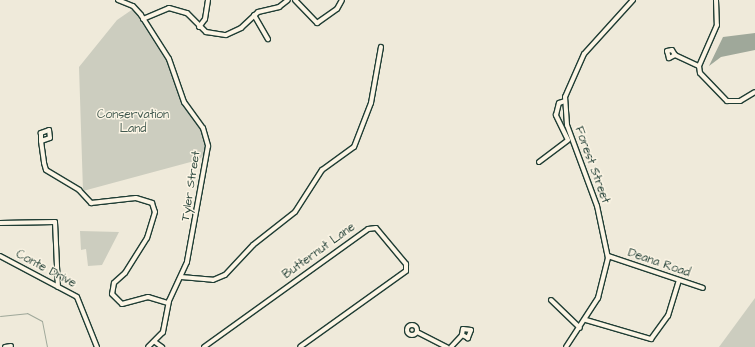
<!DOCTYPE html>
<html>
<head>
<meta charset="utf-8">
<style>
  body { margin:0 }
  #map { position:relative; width:755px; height:347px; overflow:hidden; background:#efeada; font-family:"Architects Daughter",sans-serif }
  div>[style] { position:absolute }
  .green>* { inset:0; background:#cccdbf }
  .water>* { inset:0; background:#9fa89a }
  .stream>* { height:1px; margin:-0.5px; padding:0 0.5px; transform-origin:0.5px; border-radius:0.5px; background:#9fa89a }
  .roads { filter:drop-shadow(1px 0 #1f3d34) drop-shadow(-1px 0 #1f3d34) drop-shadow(0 1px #1f3d34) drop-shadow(0 -1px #1f3d34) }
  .minor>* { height:4px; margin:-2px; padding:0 2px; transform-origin:2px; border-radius:2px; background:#fcf5e5 }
  .minor>.ring { margin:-2px; padding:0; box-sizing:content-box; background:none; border:4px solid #fcf5e5; border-radius:50% }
  span { translate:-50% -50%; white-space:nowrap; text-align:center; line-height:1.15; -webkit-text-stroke:3px #fcf5e5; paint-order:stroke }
  .park-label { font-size:12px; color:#425a50 }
  .street-label { font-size:12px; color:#1f3d34 }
</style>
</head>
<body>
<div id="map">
  <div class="green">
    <div style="clip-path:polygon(133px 9px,169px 65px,180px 97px,204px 135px,206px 154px,198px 160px,83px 191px,79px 67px,117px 20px)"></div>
    <div style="clip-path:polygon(80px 231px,119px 232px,102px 265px,88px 266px,86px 249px,81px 250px)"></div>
    <div style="clip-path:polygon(755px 298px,755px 347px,719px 347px)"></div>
  </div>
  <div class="water">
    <div style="clip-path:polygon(755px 33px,755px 50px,721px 57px,709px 66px,723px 37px)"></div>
  </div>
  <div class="stream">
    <div style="left:0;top:316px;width:27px;rotate:-6deg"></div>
    <div style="left:27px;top:313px;width:17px;rotate:28deg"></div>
    <div style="left:42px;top:321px;width:26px;rotate:79deg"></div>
  </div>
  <div class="roads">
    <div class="minor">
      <div style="left:118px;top:0;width:16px;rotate:22deg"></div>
      <div style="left:133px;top:6px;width:12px;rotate:48deg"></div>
      <div style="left:141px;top:15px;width:52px;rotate:57.5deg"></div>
      <div style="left:169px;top:59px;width:46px;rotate:70.8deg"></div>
      <div style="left:184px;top:102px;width:32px;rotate:54deg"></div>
      <div style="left:203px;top:128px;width:19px;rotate:74deg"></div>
      <div style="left:208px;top:146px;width:118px;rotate:100.3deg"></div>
      <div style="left:187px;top:262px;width:43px;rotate:114.8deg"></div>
      <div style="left:169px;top:301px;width:32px;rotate:101deg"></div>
      <div style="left:163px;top:332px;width:21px;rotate:135deg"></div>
      <div style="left:295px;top:0;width:32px;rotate:46deg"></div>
      <div style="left:317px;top:23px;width:24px;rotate:-35deg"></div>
      <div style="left:337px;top:9px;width:10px;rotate:-61deg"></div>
      <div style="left:716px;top:0;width:25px;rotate:88deg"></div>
      <div style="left:717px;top:25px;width:45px;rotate:113.7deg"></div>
      <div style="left:699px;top:66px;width:7px;rotate:82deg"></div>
      <div style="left:700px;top:73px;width:39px;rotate:46deg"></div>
      <div style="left:727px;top:101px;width:13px"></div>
      <div style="left:740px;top:101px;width:17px;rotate:-31deg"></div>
      <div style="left:254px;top:15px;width:28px;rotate:60deg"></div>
      <div style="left:143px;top:19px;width:28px;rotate:-23deg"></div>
      <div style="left:169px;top:8px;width:19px;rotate:16deg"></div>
      <div style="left:187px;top:13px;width:27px;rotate:45deg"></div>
      <div style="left:206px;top:32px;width:20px;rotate:9deg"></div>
      <div style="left:226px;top:35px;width:17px;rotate:-25deg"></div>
      <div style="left:241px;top:28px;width:23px;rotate:-43deg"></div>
      <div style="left:258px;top:12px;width:22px;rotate:-13deg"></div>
      <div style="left:279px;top:7px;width:11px;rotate:-38deg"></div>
      <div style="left:199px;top:27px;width:10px;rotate:-53deg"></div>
      <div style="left:205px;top:19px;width:19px;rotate:-81deg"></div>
      <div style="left:675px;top:55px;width:7px;rotate:153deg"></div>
      <div style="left:669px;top:58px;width:7px;rotate:-106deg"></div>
      <div style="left:667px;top:51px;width:5px;rotate:-11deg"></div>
      <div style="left:672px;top:50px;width:6px;rotate:59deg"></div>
      <div style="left:675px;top:55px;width:26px;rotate:25deg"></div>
      <div style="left:41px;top:141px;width:9px;rotate:-18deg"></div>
      <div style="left:50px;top:138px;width:8px;rotate:-97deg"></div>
      <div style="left:49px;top:130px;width:9px;rotate:159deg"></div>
      <div style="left:41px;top:133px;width:8px;rotate:90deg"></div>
      <div style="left:41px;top:141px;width:22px;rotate:82deg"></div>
      <div style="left:44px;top:163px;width:7px;rotate:74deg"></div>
      <div style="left:46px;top:170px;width:39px;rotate:31deg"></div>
      <div style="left:79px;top:190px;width:18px;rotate:47deg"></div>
      <div style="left:91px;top:203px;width:45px;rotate:-6.3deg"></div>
      <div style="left:136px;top:198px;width:17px;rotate:17deg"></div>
      <div style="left:152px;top:203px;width:9px;rotate:72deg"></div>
      <div style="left:155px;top:212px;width:27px;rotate:107deg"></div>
      <div style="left:147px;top:238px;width:41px;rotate:122.2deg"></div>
      <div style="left:125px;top:273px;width:15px;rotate:138deg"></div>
      <div style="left:114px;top:283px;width:11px;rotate:100deg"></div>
      <div style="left:112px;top:294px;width:14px;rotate:45deg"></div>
      <div style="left:122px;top:304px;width:27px;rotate:-15deg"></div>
      <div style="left:148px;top:297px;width:21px;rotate:17deg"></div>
      <div style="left:539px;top:162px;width:36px;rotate:-37deg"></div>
      <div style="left:568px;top:140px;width:28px;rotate:-116deg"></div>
      <div style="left:556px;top:115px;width:12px;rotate:-76deg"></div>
      <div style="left:559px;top:103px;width:6px;rotate:-18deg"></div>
      <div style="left:0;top:223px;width:55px;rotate:-1deg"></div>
      <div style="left:55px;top:222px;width:65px;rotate:87.4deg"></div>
      <div style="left:0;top:256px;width:87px;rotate:28deg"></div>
      <div style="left:77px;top:297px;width:54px;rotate:68.2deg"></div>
      <div style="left:608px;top:256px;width:100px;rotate:18.6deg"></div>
      <div style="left:181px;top:277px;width:32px;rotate:5deg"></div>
      <div style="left:213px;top:280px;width:13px;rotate:-23deg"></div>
      <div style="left:225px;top:275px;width:41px;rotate:-47deg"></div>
      <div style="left:253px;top:245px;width:53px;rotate:-38.2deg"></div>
      <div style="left:295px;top:212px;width:50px;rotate:-57.3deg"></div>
      <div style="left:322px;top:170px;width:39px;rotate:-36deg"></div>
      <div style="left:354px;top:147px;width:47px;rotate:-68.9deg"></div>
      <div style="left:371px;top:103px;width:57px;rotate:-79.9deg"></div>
      <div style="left:551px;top:300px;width:40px;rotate:44deg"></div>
      <div style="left:586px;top:320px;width:68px;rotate:16.3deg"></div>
      <div style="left:651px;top:339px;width:29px;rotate:-54deg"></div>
      <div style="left:668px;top:316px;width:37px;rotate:-73deg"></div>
      <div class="ring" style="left:407px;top:325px;width:6px;height:6px"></div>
      <div style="left:417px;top:332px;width:34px;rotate:27deg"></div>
      <div style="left:155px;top:342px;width:9px;rotate:36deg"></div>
      <div style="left:5px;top:347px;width:6px;rotate:-9deg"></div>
      <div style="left:204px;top:347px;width:202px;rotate:-35.7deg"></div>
      <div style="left:368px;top:229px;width:8px;rotate:-7deg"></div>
      <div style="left:376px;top:228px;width:47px;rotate:50.2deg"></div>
      <div style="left:406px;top:264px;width:7px;rotate:90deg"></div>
      <div style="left:406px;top:271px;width:130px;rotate:144.4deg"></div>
      <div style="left:451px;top:347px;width:16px;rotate:-47deg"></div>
      <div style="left:462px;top:335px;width:6px;rotate:-81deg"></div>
      <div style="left:463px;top:329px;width:8px;rotate:7deg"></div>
      <div style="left:471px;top:330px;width:9px;rotate:111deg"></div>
      <div style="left:468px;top:338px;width:7px;rotate:-153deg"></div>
      <div style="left:566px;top:347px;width:59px;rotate:-56.9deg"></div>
      <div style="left:598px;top:298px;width:41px;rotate:-76deg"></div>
      <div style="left:608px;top:258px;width:53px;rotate:-101.9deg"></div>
      <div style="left:597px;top:206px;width:86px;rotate:-110.3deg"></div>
      <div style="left:567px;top:125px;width:28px;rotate:-94deg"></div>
      <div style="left:565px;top:97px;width:47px;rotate:-66.2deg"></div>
      <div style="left:584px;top:54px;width:73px;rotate:-47.8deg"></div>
    </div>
  </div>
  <div class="park-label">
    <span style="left:133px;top:122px">Conservation<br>Land</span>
  </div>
  <div class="street-label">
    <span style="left:592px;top:165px;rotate:70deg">Forest Street</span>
    <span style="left:191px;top:186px;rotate:-81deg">Tyler Street</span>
    <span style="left:319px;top:251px;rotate:-36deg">Butternut Lane</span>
    <span style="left:659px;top:263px;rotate:19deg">Deana Road</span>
    <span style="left:46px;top:269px;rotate:28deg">Conte Drive</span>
  </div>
</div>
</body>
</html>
